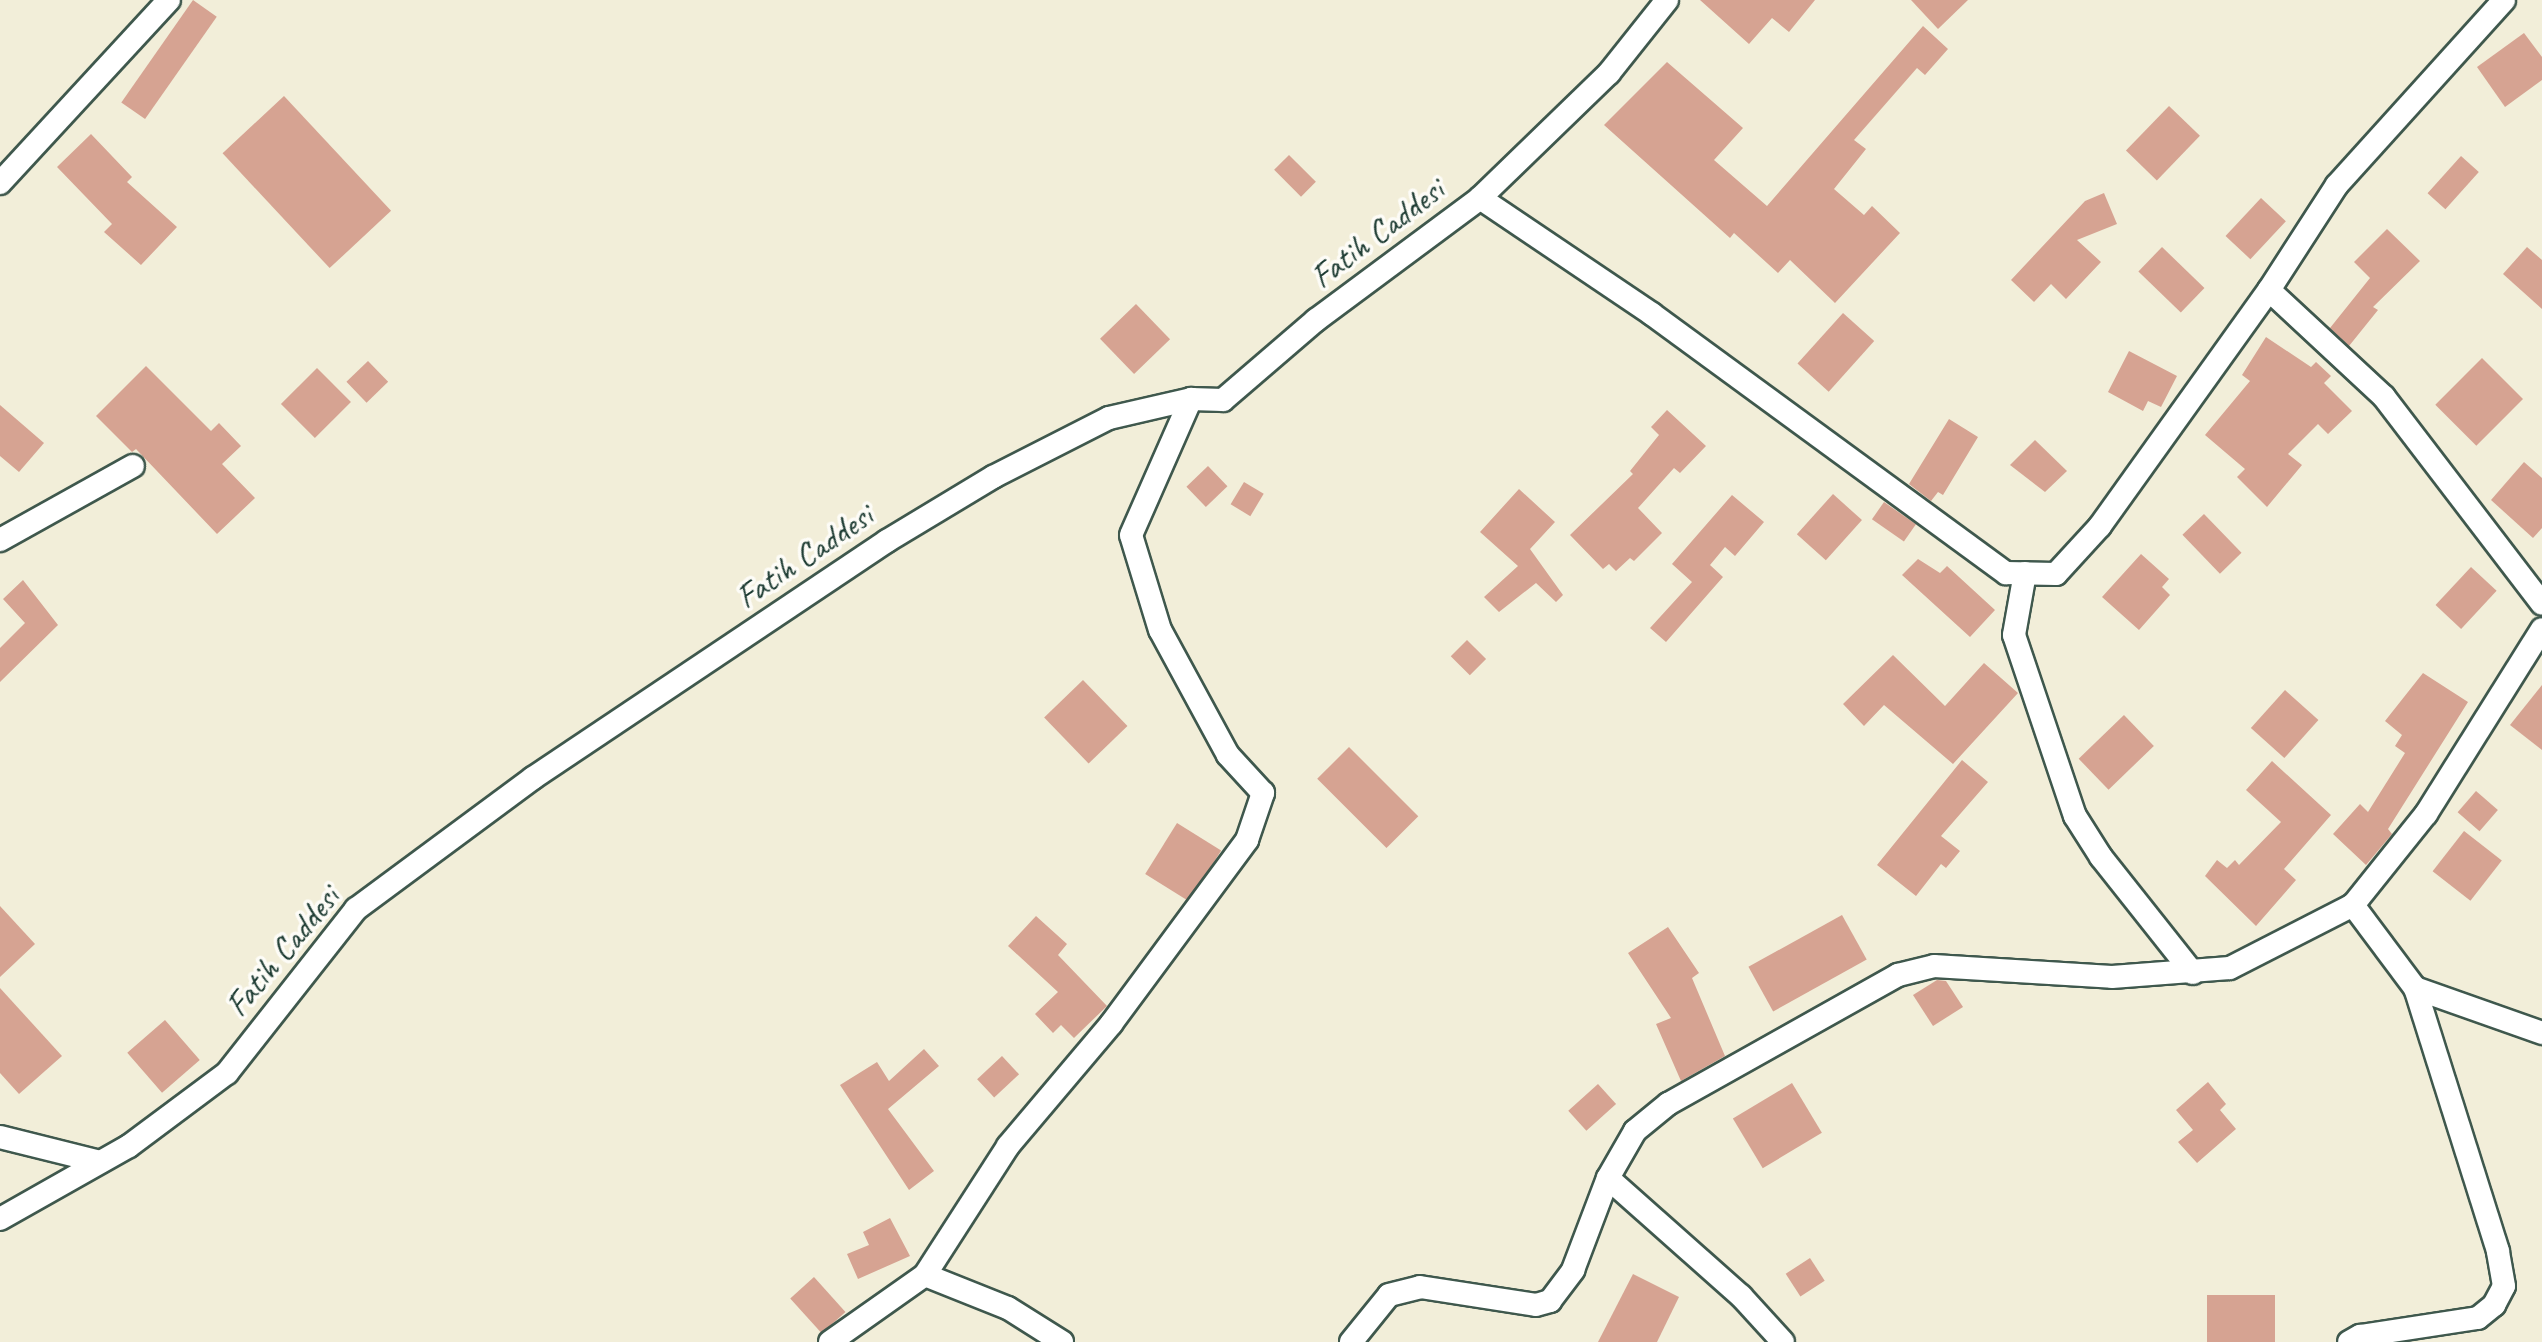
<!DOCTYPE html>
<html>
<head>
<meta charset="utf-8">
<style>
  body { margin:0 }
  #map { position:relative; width:2542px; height:1342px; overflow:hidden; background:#f2eed9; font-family:Caveat,sans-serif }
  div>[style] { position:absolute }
  .building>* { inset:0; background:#d6a392; transform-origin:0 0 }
  .roads { filter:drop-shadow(2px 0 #3f584d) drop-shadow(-2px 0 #3f584d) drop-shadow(0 2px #3f584d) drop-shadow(0 -2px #3f584d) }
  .street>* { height:22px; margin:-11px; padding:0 11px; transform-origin:11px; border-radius:11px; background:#fff }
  span { translate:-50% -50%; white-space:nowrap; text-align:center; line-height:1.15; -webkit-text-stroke:7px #fdfcf7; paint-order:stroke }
  .street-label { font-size:34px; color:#1f3d34 }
</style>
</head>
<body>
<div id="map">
  <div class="building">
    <div style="left:193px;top:0;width:29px;height:125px;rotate:35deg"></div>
    <div style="clip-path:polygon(1700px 0,1815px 0,1789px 32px,1772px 18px,1749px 44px)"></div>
    <div style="clip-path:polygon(1911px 0,1968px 0,1938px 29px)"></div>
    <div style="clip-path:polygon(1923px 26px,1948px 49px,1925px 75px,1917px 68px,1854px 140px,1866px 149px,1834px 189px,1864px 215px,1872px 206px,1900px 233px,1835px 303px,1790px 260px,1778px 273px,1734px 233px,1730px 238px,1604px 125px,1667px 62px,1743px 128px,1714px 160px,1767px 206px)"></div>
    <div style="clip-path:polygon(2524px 33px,2542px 57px,2542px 80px,2505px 107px,2477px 67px)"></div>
    <div style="left:284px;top:96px;width:157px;height:84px;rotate:47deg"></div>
    <div style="left:2169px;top:106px;width:43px;height:62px;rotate:44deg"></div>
    <div style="clip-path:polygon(91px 134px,132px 177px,127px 182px,177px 227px,141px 265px,104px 232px,112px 224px,57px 167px)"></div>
    <div style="left:1289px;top:155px;width:38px;height:21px;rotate:45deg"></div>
    <div style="left:2461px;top:156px;width:24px;height:50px;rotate:42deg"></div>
    <div style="clip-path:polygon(2104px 193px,2117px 224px,2077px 240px,2101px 262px,2066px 299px,2051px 284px,2034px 302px,2011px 280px,2085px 201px)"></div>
    <div style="left:2261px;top:198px;width:34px;height:52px;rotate:43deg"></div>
    <div style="clip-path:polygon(2387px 229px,2420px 261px,2373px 307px,2378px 310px,2349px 346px,2330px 328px,2370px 278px,2354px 262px)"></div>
    <div style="left:2162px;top:247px;width:59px;height:34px;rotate:44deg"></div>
    <div style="clip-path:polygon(2527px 247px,2542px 260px,2542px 309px,2503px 274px)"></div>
    <div style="left:1136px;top:304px;width:49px;height:50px;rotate:46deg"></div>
    <div style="left:1843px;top:313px;width:42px;height:68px;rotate:42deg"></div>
    <div style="clip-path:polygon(2266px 337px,2311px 367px,2316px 362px,2331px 376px,2324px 383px,2352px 411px,2328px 434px,2318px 424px,2288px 454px,2302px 465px,2267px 507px,2237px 477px,2245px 469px,2205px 435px,2250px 381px,2242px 375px)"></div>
    <div style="clip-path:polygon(2129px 351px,2177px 376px,2161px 407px,2148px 401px,2143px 411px,2108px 392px)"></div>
    <div style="left:2482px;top:358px;width:58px;height:66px;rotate:45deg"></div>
    <div style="left:368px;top:361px;width:29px;height:30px;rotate:46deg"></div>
    <div style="clip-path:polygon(146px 366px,211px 431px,219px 423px,241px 446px,222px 464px,255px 498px,217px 534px,136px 449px,132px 452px,96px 416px)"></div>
    <div style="left:317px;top:368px;width:48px;height:51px;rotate:45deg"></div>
    <div style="clip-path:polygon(0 405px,44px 443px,19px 472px,0 456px)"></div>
    <div style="clip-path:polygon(1667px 410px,1706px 446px,1680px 473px,1674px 468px,1638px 508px,1662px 533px,1634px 561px,1630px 558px,1616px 571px,1609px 564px,1603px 569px,1570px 535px,1633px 474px,1630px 471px,1659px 435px,1651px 427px)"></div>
    <div style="clip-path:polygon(1949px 419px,1978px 437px,1943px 495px,1938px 492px,1931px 501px,1909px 484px)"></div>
    <div style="clip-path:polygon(2035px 440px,2067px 471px,2045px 492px,2010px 465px)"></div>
    <div style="clip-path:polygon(2524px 462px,2542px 478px,2542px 528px,2533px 538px,2491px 500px)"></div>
    <div style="left:1208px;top:466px;width:28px;height:30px;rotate:46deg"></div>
    <div style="left:1244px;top:482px;width:23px;height:26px;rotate:31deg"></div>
    <div style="clip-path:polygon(1519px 489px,1555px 522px,1530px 549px,1563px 595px,1556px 602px,1536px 583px,1499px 612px,1484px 597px,1518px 566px,1480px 532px)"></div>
    <div style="left:1833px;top:494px;width:39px;height:54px;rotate:42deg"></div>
    <div style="clip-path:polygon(1732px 495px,1764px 522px,1735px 556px,1725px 547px,1710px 565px,1723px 577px,1666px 642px,1650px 628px,1692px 582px,1672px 564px)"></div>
    <div style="left:1884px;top:502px;width:39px;height:21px;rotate:35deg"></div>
    <div style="left:2204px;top:514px;width:54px;height:30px;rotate:46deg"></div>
    <div style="clip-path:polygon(2141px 554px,2169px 579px,2162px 587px,2170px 595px,2139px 630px,2102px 597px)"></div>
    <div style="clip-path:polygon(1918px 559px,1940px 573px,1947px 566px,1995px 610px,1970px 637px,1902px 575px)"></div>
    <div style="left:2471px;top:567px;width:35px;height:52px;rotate:43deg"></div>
    <div style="clip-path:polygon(23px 580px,58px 625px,0 682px,0 648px,25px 623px,3px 599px)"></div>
    <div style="left:1467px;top:640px;width:27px;height:23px;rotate:45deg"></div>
    <div style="clip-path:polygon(1893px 655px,1945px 706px,1984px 663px,2018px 693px,1953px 764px,1884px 705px,1864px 726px,1843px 704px)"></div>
    <div style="clip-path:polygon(2423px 673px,2468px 702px,2388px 829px,2392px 834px,2366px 865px,2333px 834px,2360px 804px,2368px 812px,2405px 753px,2395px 746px,2402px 735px,2385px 721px)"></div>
    <div style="left:1083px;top:680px;width:64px;height:54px;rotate:46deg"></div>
    <div style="clip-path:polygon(2542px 685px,2542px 750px,2510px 725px)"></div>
    <div style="left:2285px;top:690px;width:45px;height:51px;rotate:42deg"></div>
    <div style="left:2124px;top:715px;width:43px;height:63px;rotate:46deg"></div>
    <div style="left:1349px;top:747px;width:98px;height:45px;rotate:45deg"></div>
    <div style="clip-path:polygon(1962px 760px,1988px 782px,1941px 836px,1960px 851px,1946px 868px,1941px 864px,1916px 896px,1877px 865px)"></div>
    <div style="clip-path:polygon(2272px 761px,2331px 815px,2284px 869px,2296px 880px,2256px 926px,2205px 876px,2217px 860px,2227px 868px,2235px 860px,2239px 865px,2281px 822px,2246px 790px)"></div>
    <div style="left:2476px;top:791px;width:29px;height:28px;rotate:41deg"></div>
    <div style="left:1177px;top:823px;width:52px;height:60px;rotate:32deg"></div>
    <div style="left:2464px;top:831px;width:48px;height:51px;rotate:38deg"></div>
    <div style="clip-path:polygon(0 906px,35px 944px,0 977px)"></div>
    <div style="left:1842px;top:915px;width:51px;height:107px;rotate:61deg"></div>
    <div style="clip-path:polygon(1036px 916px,1067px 944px,1058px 955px,1107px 1006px,1074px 1038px,1061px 1025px,1053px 1033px,1035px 1014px,1058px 992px,1008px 946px)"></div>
    <div style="clip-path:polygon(1668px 927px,1699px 973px,1692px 978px,1725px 1056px,1681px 1081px,1656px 1024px,1671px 1018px,1628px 953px)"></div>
    <div style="clip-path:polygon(1937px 980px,1946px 981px,1963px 1007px,1933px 1026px,1913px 995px)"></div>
    <div style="clip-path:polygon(0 988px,62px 1056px,19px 1094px,0 1073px)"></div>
    <div style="left:165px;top:1020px;width:53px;height:50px;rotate:49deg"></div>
    <div style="clip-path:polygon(924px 1049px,939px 1066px,888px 1109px,934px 1171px,909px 1190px,840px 1085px,877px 1062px,889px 1081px)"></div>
    <div style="left:1002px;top:1056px;width:25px;height:34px;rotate:47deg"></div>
    <div style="clip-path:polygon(2208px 1082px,2226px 1104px,2220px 1110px,2236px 1129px,2197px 1163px,2178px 1142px,2193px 1130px,2176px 1110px)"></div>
    <div style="left:1792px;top:1083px;width:58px;height:69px;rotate:59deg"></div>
    <div style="left:1598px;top:1084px;width:27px;height:40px;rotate:48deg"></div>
    <div style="clip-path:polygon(890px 1218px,910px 1256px,858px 1279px,847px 1254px,869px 1245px,863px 1232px)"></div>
    <div style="left:1810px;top:1258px;width:27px;height:29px;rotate:57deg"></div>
    <div style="clip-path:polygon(1633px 1274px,1679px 1297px,1657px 1342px,1598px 1342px)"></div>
    <div style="left:814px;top:1277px;width:47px;height:32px;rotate:48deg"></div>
    <div style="left:2207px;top:1295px;width:68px;height:47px"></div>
  </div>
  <div class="roads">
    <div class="street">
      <div style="left:0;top:183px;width:249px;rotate:-47.3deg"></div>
      <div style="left:1480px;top:198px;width:207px;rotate:34deg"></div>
      <div style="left:1652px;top:314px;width:439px;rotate:36.2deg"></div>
      <div style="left:2006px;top:573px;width:50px;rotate:1.1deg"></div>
      <div style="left:2056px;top:574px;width:65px;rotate:-47.5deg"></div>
      <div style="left:2100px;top:526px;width:290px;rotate:-54.4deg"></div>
      <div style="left:2269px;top:290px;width:125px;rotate:-57.1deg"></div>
      <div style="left:2337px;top:185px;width:249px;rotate:-47.9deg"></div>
      <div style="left:2269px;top:290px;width:157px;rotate:42.9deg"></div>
      <div style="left:2384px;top:397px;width:260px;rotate:52.6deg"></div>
      <div style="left:0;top:540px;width:152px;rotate:-29.1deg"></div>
      <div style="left:2025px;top:573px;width:63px;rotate:100.1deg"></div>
      <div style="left:2014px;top:635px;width:191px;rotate:71.4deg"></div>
      <div style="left:2075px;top:816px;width:49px;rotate:57.6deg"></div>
      <div style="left:2101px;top:857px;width:148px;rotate:51.6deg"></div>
      <div style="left:2415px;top:988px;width:135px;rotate:19.5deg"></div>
      <div style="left:0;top:1137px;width:103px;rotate:14deg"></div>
      <div style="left:1608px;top:1178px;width:178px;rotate:41.6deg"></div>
      <div style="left:1741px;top:1296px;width:62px;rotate:47.6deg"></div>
      <div style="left:0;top:1219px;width:148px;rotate:-29.5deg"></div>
      <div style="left:129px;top:1146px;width:122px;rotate:-36.7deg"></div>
      <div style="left:227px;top:1073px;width:209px;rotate:-51.8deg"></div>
      <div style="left:356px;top:909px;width:220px;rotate:-36.5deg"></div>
      <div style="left:533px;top:778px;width:426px;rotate:-33.8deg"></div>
      <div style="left:887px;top:541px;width:124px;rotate:-31.1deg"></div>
      <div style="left:993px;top:477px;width:130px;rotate:-27deg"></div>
      <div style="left:1109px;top:418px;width:84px;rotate:-13deg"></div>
      <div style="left:1191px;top:399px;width:32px;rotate:2deg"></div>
      <div style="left:1223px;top:400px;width:123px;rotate:-40.7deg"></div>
      <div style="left:1316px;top:320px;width:204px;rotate:-36.6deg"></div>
      <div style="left:1480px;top:198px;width:180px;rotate:-44.1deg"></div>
      <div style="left:1609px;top:73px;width:93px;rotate:-51.5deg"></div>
      <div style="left:925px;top:1275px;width:89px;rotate:21.7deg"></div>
      <div style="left:1008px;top:1308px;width:64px;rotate:32.2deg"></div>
      <div style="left:830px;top:1342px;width:116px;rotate:-35.2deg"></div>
      <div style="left:925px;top:1275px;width:153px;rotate:-57.2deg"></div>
      <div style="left:1008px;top:1146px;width:160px;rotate:-49.8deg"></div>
      <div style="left:1111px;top:1024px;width:229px;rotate:-53.5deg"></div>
      <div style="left:1247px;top:840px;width:50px;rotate:-71.2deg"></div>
      <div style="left:1263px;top:793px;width:52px;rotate:-132.6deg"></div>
      <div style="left:1228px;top:755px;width:142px;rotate:-118.5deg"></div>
      <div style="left:1160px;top:630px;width:99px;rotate:-107deg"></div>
      <div style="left:1131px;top:535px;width:149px;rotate:-66.2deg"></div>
      <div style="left:1351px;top:1342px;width:60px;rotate:-51deg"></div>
      <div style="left:1389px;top:1295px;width:32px;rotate:-14deg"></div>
      <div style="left:1420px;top:1287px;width:117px;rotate:8.8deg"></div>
      <div style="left:1536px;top:1305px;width:15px;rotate:-16deg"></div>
      <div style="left:1550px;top:1301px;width:39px;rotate:-53deg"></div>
      <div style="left:1573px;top:1270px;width:98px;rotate:-69.2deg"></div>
      <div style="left:1608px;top:1178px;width:54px;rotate:-60.1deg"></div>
      <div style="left:1635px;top:1131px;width:43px;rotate:-39.3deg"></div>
      <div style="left:1668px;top:1104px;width:264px;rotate:-29.3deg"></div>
      <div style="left:1898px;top:975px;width:37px;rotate:-14deg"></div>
      <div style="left:1934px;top:966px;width:178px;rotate:3.5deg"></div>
      <div style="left:2112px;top:977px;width:118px;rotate:-4.4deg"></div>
      <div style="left:2230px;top:968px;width:138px;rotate:-27.1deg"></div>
      <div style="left:2353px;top:905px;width:117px;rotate:-51.3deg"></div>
      <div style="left:2426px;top:814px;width:218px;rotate:-57.9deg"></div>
      <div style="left:2349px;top:1342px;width:13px;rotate:-29deg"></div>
      <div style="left:2360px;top:1336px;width:119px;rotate:-8.7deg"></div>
      <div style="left:2478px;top:1318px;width:21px;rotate:-39deg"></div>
      <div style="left:2494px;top:1305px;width:21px;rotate:-62deg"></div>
      <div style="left:2504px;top:1286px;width:36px;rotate:-100deg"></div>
      <div style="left:2498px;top:1251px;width:276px;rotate:-107.5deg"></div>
      <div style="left:2415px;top:988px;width:104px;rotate:-126.8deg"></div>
    </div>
  </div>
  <div class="street-label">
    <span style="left:1377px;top:233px;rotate:-37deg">Fatih Caddesi</span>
    <span style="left:804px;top:556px;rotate:-34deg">Fatih Caddesi</span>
    <span style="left:282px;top:951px;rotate:-50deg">Fatih Caddesi</span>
  </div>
</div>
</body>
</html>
